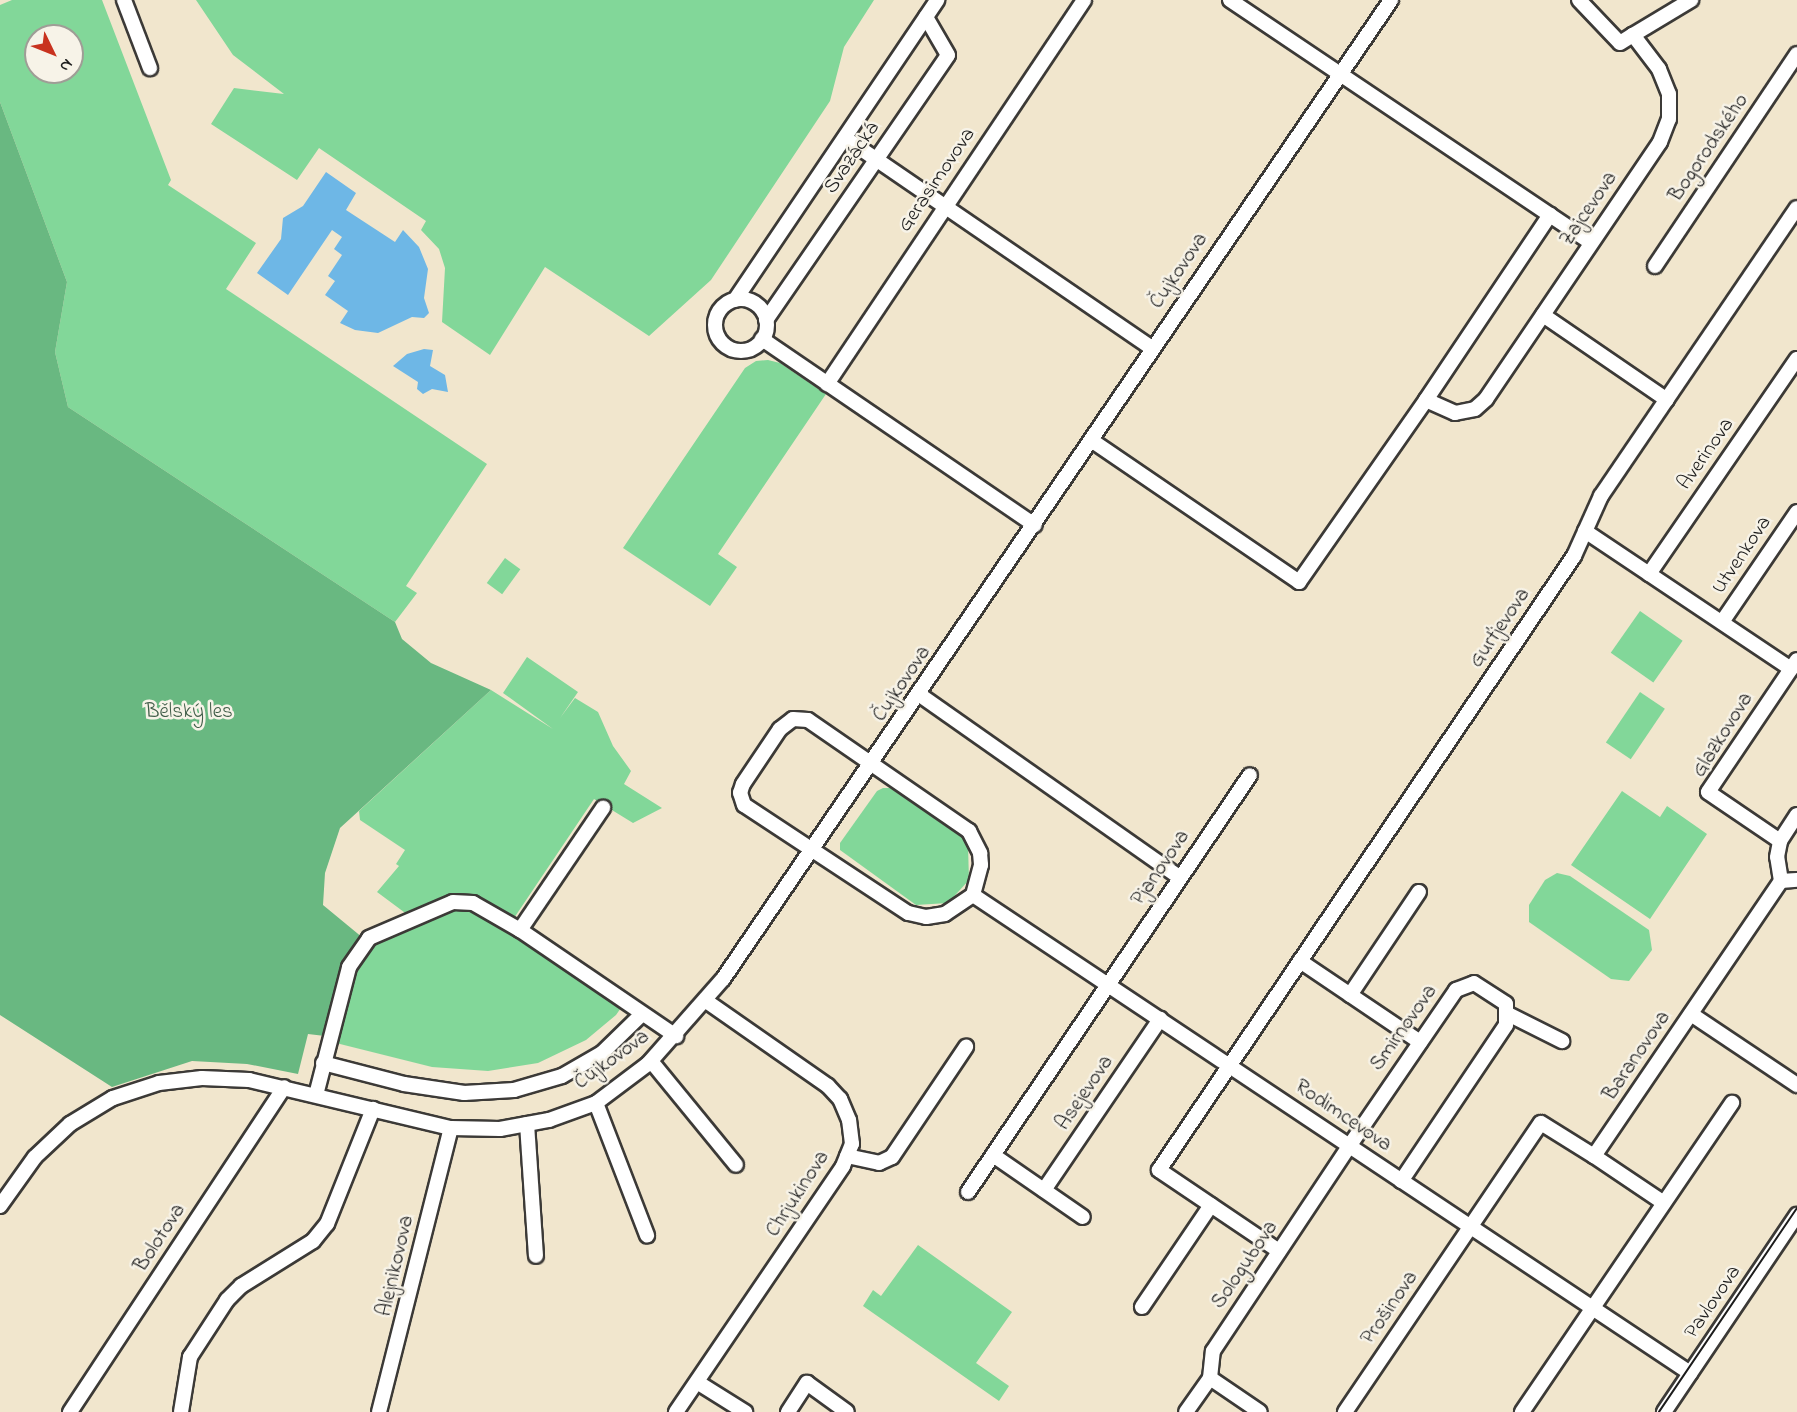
<!DOCTYPE html>
<html>
<head>
<meta charset="utf-8">
<style>
  body { margin:0 }
  #map { position:relative; width:1797px; height:1412px; overflow:hidden; background:#f1e6cd; font-family:"Indie Flower",sans-serif }
  div>[style] { position:absolute }
  .green>* { inset:0; background:#82d799; transform-origin:0 0 }
  .forest>* { inset:0; background:#69b881 }
  .water>* { inset:0; background:#6eb7e6 }
  .roads { filter:drop-shadow(2px 0 #3c3a37) drop-shadow(-2px 0 #3c3a37) drop-shadow(0 2px #3c3a37) drop-shadow(0 -2px #3c3a37) }
  .minor>* { height:14px; margin:-7px; padding:0 7px; transform-origin:7px; border-radius:7px; background:#fff }
  .minor>.ring { margin:-7px; padding:0; box-sizing:content-box; background:none; border:14px solid #fff; border-radius:50% }
  .tram>* { height:1.5px; margin:-0.75px; padding:0 0.75px; transform-origin:0.75px; border-radius:0.75px; background:#1c1c1c }
  span { translate:-50% -50%; white-space:nowrap; text-align:center; line-height:1.15; -webkit-text-stroke:5px #f7f3e8; paint-order:stroke }
  .street-label { font-size:21px; color:#1c1c1c }
  .park-label { font-size:21px; color:#405d48 }
  .north { position:absolute; left:24px; top:24px; width:60px; height:60px; box-sizing:border-box; background:#f7f3e8; border:2px solid #9f9d96; border-radius:50%; rotate:133deg; font-size:16px; font-weight:700; line-height:24px; text-align:center; color:#1c1c1c }
  .north::after { content:''; display:block; margin:auto; width:21px; height:27px; background:#c8321e; clip-path:polygon(50% 0,100% 100%,50% 72%,0 100%) }
</style>
</head>
<body>
<div id="map">
  <div class="green">
    <div style="clip-path:polygon(evenodd,12px 0,102px 0,171px 180px,168px 185px,256px 243px,226px 289px,487px 464px,406px 586px,417px 593px,395px 622px,68px 407px,55px 352px,67px 282px,0 102px,0 5px,12px 0,36px 36px,72px 36px,72px 72px,36px 72px,36px 36px)"></div>
    <div style="clip-path:polygon(196px 0,874px 0,844px 47px,830px 101px,711px 280px,649px 336px,545px 267px,490px 355px,442px 322px,445px 268px,439px 249px,421px 230px,426px 221px,319px 148px,297px 180px,211px 124px,234px 88px,284px 94px,233px 55px)"></div>
    <div style="clip-path:polygon(768px 360px,780px 363px,826px 394px,718px 554px,737px 567px,710px 606px,623px 548px,745px 368px,756px 361px)"></div>
    <div style="left:505px;top:558px;width:19px;height:31px;rotate:36deg"></div>
    <div style="left:1640px;top:611px;width:52px;height:51px;rotate:35deg"></div>
    <div style="clip-path:polygon(527px 657px,578px 692px,560px 718px,575px 698px,598px 712px,613px 746px,631px 771px,624px 784px,662px 808px,633px 823px,594px 799px,510px 924px,625px 1002px,616px 1015px,586px 1040px,538px 1063px,488px 1071px,432px 1067px,328px 1041px,349px 967px,369px 938px,412px 918px,377px 892px,399px 866px,396px 864px,405px 850px,360px 820px,359px 811px,491px 690px,553px 729px,503px 693px)"></div>
    <div style="left:1640px;top:692px;width:30px;height:61px;rotate:34deg"></div>
    <div style="clip-path:polygon(883px 788px,890px 788px,963px 838px,968px 846px,969px 880px,948px 903px,916px 905px,840px 850px,840px 843px,877px 791px)"></div>
    <div style="clip-path:polygon(1622px 791px,1660px 817px,1667px 806px,1707px 834px,1650px 919px,1571px 865px)"></div>
    <div style="clip-path:polygon(1557px 873px,1570px 876px,1649px 930px,1652px 950px,1629px 981px,1611px 979px,1529px 922px,1529px 905px,1545px 880px)"></div>
    <div style="clip-path:polygon(918px 1245px,1012px 1312px,976px 1363px,1009px 1386px,999px 1401px,863px 1306px,873px 1290px,881px 1296px)"></div>
  </div>
  <div class="forest">
    <div style="clip-path:polygon(0 102px,67px 282px,55px 352px,68px 407px,395px 622px,402px 639px,431px 663px,491px 690px,340px 828px,325px 873px,323px 905px,363px 938px,325px 1036px,308px 1034px,298px 1074px,247px 1064px,192px 1061px,112px 1087px,0 1015px)"></div>
  </div>
  <div class="water">
    <div style="clip-path:polygon(326px 172px,356px 193px,346px 210px,395px 242px,403px 230px,419px 247px,428px 269px,424px 298px,429px 313px,424px 318px,412px 317px,378px 333px,355px 330px,340px 323px,348px 311px,325px 295px,335px 281px,328px 276px,342px 255px,334px 249px,342px 237px,332px 230px,288px 295px,257px 273px,281px 239px,283px 218px,303px 206px)"></div>
    <div style="clip-path:polygon(424px 349px,433px 350px,430px 366px,445px 375px,448px 392px,432px 389px,423px 394px,417px 389px,418px 382px,393px 366px,407px 354px)"></div>
  </div>
  <div class="roads">
    <div class="minor">
      <div style="left:124px;top:0;width:73px;rotate:69.1deg"></div>
      <div style="left:1230px;top:0;width:435px;rotate:33.9deg"></div>
      <div style="left:1579px;top:0;width:59px;rotate:46.4deg"></div>
      <div style="left:1620px;top:43px;width:15px;rotate:-32deg"></div>
      <div style="left:845px;top:138px;width:372px;rotate:34.4deg"></div>
      <div style="left:1655px;top:266px;width:255px;rotate:-56.2deg"></div>
      <div class="ring" style="left:715px;top:299px;width:38px;height:38px"></div>
      <div style="left:735px;top:300px;width:362px;rotate:-56deg"></div>
      <div style="left:1543px;top:315px;width:150px;rotate:34.4deg"></div>
      <div style="left:766px;top:320px;width:321px;rotate:-55.5deg"></div>
      <div style="left:948px;top:55px;width:44px;rotate:-120.1deg"></div>
      <div style="left:762px;top:339px;width:330px;rotate:34.3deg"></div>
      <div style="left:827px;top:384px;width:462px;rotate:-56.2deg"></div>
      <div style="left:1426px;top:400px;width:223px;rotate:-56.2deg"></div>
      <div style="left:1091px;top:440px;width:252px;rotate:34.3deg"></div>
      <div style="left:1299px;top:582px;width:222px;rotate:-55.1deg"></div>
      <div style="left:1426px;top:400px;width:32px;rotate:24deg"></div>
      <div style="left:1455px;top:413px;width:20px;rotate:-11deg"></div>
      <div style="left:1475px;top:409px;width:15px;rotate:-42deg"></div>
      <div style="left:1486px;top:399px;width:310px;rotate:-55.9deg"></div>
      <div style="left:1660px;top:142px;width:25px;rotate:-69deg"></div>
      <div style="left:1669px;top:119px;width:25px;rotate:-90deg"></div>
      <div style="left:1669px;top:94px;width:27px;rotate:-112deg"></div>
      <div style="left:1659px;top:69px;width:43px;rotate:-127.4deg"></div>
      <div style="left:1633px;top:35px;width:68px;rotate:-31.1deg"></div>
      <div style="left:1585px;top:531px;width:248px;rotate:33.8deg"></div>
      <div style="left:1649px;top:574px;width:261px;rotate:-55.5deg"></div>
      <div style="left:1722px;top:622px;width:133px;rotate:-55.7deg"></div>
      <div style="left:920px;top:695px;width:317px;rotate:35.1deg"></div>
      <div style="left:793px;top:719px;width:15px;rotate:4deg"></div>
      <div style="left:808px;top:720px;width:196px;rotate:34.6deg"></div>
      <div style="left:969px;top:831px;width:25px;rotate:63deg"></div>
      <div style="left:980px;top:853px;width:12px;rotate:85deg"></div>
      <div style="left:981px;top:865px;width:31px;rotate:105deg"></div>
      <div style="left:973px;top:895px;width:34px;rotate:146deg"></div>
      <div style="left:945px;top:914px;width:19px;rotate:171deg"></div>
      <div style="left:926px;top:917px;width:18px;rotate:-167deg"></div>
      <div style="left:908px;top:913px;width:196px;rotate:-146.6deg"></div>
      <div style="left:744px;top:805px;width:13px;rotate:-108deg"></div>
      <div style="left:740px;top:793px;width:9px;rotate:-72deg"></div>
      <div style="left:743px;top:784px;width:66px;rotate:-56.1deg"></div>
      <div style="left:780px;top:729px;width:16px;rotate:-38deg"></div>
      <div style="left:1780px;top:841px;width:87px;rotate:-145.8deg"></div>
      <div style="left:1708px;top:792px;width:159px;rotate:-56deg"></div>
      <div style="left:1781px;top:881px;width:16px;rotate:-4deg"></div>
      <div style="left:973px;top:895px;width:862px;rotate:33.69deg"></div>
      <div style="left:520px;top:930px;width:148px;rotate:-55.8deg"></div>
      <div style="left:1300px;top:961px;width:145px;rotate:34deg"></div>
      <div style="left:1350px;top:995px;width:124px;rotate:-56.2deg"></div>
      <div style="left:1506px;top:1013px;width:63px;rotate:26.6deg"></div>
      <div style="left:1691px;top:1014px;width:128px;rotate:33.8deg"></div>
      <div style="left:651px;top:1061px;width:134px;rotate:50.7deg"></div>
      <div style="left:323px;top:1063px;width:84px;rotate:14.5deg"></div>
      <div style="left:404px;top:1084px;width:61px;rotate:8.5deg"></div>
      <div style="left:464px;top:1093px;width:50px;rotate:-3.4deg"></div>
      <div style="left:514px;top:1090px;width:50px;rotate:-16.3deg"></div>
      <div style="left:562px;top:1076px;width:46px;rotate:-29.9deg"></div>
      <div style="left:602px;top:1053px;width:56px;rotate:-44.3deg"></div>
      <div style="left:316px;top:1095px;width:132px;rotate:-75.5deg"></div>
      <div style="left:349px;top:967px;width:35px;rotate:-55deg"></div>
      <div style="left:369px;top:938px;width:91px;rotate:-23.2deg"></div>
      <div style="left:453px;top:902px;width:20px;rotate:3deg"></div>
      <div style="left:473px;top:903px;width:54px;rotate:29.9deg"></div>
      <div style="left:520px;top:930px;width:189px;rotate:34.2deg"></div>
      <div style="left:596px;top:1103px;width:142px;rotate:68.9deg"></div>
      <div style="left:527px;top:1124px;width:132px;rotate:86.1deg"></div>
      <div style="left:993px;top:1155px;width:109px;rotate:34.6deg"></div>
      <div style="left:847px;top:1156px;width:33px;rotate:12deg"></div>
      <div style="left:879px;top:1163px;width:14px;rotate:-25deg"></div>
      <div style="left:892px;top:1157px;width:133px;rotate:-56.1deg"></div>
      <div style="left:1594px;top:1156px;width:84px;rotate:33.9deg"></div>
      <div style="left:1044px;top:1190px;width:207px;rotate:-55.8deg"></div>
      <div style="left:968px;top:1192px;width:503px;rotate:-55.93deg"></div>
      <div style="left:0;top:1206px;width:60px;rotate:-54.5deg"></div>
      <div style="left:35px;top:1157px;width:48px;rotate:-43.3deg"></div>
      <div style="left:70px;top:1124px;width:50px;rotate:-31.2deg"></div>
      <div style="left:113px;top:1098px;width:48px;rotate:-18.1deg"></div>
      <div style="left:159px;top:1083px;width:43px;rotate:-6.6deg"></div>
      <div style="left:202px;top:1078px;width:47px;rotate:2.4deg"></div>
      <div style="left:249px;top:1080px;width:208px;rotate:13.4deg"></div>
      <div style="left:451px;top:1128px;width:49px;rotate:1.2deg"></div>
      <div style="left:500px;top:1129px;width:50px;rotate:-10.4deg"></div>
      <div style="left:549px;top:1120px;width:50px;rotate:-19.9deg"></div>
      <div style="left:596px;top:1103px;width:65px;rotate:-36.9deg"></div>
      <div style="left:648px;top:1064px;width:113px;rotate:-48.6deg"></div>
      <div style="left:723px;top:979px;width:1185px;rotate:-55.69deg"></div>
      <div style="left:1279px;top:1251px;width:145px;rotate:-146deg"></div>
      <div style="left:1159px;top:1170px;width:741px;rotate:-55.95deg"></div>
      <div style="left:1574px;top:556px;width:66px;rotate:-65.8deg"></div>
      <div style="left:1601px;top:496px;width:348px;rotate:-55.8deg"></div>
      <div style="left:1142px;top:1307px;width:123px;rotate:-55.9deg"></div>
      <div style="left:1210px;top:1378px;width:60px;rotate:34.2deg"></div>
      <div style="left:697px;top:1382px;width:57px;rotate:32deg"></div>
      <div style="left:70px;top:1412px;width:389px;rotate:-56.6deg"></div>
      <div style="left:181px;top:1412px;width:56px;rotate:-80.7deg"></div>
      <div style="left:190px;top:1357px;width:68px;rotate:-57deg"></div>
      <div style="left:227px;top:1300px;width:20px;rotate:-45deg"></div>
      <div style="left:241px;top:1286px;width:85px;rotate:-32deg"></div>
      <div style="left:313px;top:1241px;width:22px;rotate:-51deg"></div>
      <div style="left:327px;top:1224px;width:124px;rotate:-68.2deg"></div>
      <div style="left:379px;top:1412px;width:293px;rotate:-75.8deg"></div>
      <div style="left:676px;top:1412px;width:297px;rotate:-55.8deg"></div>
      <div style="left:843px;top:1166px;width:24px;rotate:-68deg"></div>
      <div style="left:852px;top:1144px;width:24px;rotate:-97deg"></div>
      <div style="left:849px;top:1120px;width:23px;rotate:-113deg"></div>
      <div style="left:840px;top:1099px;width:18px;rotate:-133deg"></div>
      <div style="left:828px;top:1086px;width:149px;rotate:-145.1deg"></div>
      <div style="left:788px;top:1412px;width:35px;rotate:-57deg"></div>
      <div style="left:807px;top:1383px;width:49px;rotate:35.9deg"></div>
      <div style="left:1186px;top:1412px;width:42px;rotate:-54.8deg"></div>
      <div style="left:1210px;top:1378px;width:27px;rotate:-84deg"></div>
      <div style="left:1213px;top:1351px;width:247px;rotate:-56.4deg"></div>
      <div style="left:1350px;top:1145px;width:188px;rotate:-55.6deg"></div>
      <div style="left:1456px;top:990px;width:19px;rotate:-21deg"></div>
      <div style="left:1474px;top:983px;width:38px;rotate:33deg"></div>
      <div style="left:1506px;top:1004px;width:21px;rotate:90deg"></div>
      <div style="left:1506px;top:1025px;width:188px;rotate:123.9deg"></div>
      <div style="left:1345px;top:1412px;width:349px;rotate:-55.9deg"></div>
      <div style="left:1541px;top:1123px;width:62px;rotate:31.9deg"></div>
      <div style="left:1594px;top:1156px;width:333px;rotate:-55.8deg"></div>
      <div style="left:1781px;top:881px;width:24px;rotate:-99deg"></div>
      <div style="left:1777px;top:857px;width:16px;rotate:-79deg"></div>
      <div style="left:1780px;top:841px;width:31px;rotate:-57deg"></div>
      <div style="left:1522px;top:1412px;width:374px;rotate:-55.8deg"></div>
      <div style="left:1664px;top:1412px;width:238px;rotate:-56deg"></div>
    </div>
  </div>
  <div class="tram">
    <div style="left:1659px;top:1412px;width:246px;rotate:-55.9deg"></div>
  </div>
  <div class="street-label">
    <span style="left:1709px;top:148px;rotate:-56deg">Bogorodského</span>
    <span style="left:852px;top:158px;rotate:-56deg">Svazácká</span>
    <span style="left:937px;top:180px;rotate:-56deg">Gerasimovova</span>
    <span style="left:1589px;top:209px;rotate:-56deg">Zajcevova</span>
    <span style="left:1179px;top:271px;rotate:-56deg">Čujkovova</span>
    <span style="left:1706px;top:454px;rotate:-55deg">Averinova</span>
    <span style="left:1742px;top:555px;rotate:-56deg">Utvenkova</span>
    <span style="left:1500px;top:628px;rotate:-56deg">Gurťjevova</span>
    <span style="left:902px;top:684px;rotate:-56deg">Čujkovova</span>
    <span style="left:1723px;top:735px;rotate:-58deg">Glazkovova</span>
    <span style="left:1161px;top:868px;rotate:-56deg">Pjanovova</span>
    <span style="left:1404px;top:1028px;rotate:-55deg">Smirnovova</span>
    <span style="left:1637px;top:1056px;rotate:-56deg">Baranovova</span>
    <span style="left:612px;top:1060px;rotate:-36deg">Čujkovova</span>
    <span style="left:1085px;top:1093px;rotate:-56deg">Asejevova</span>
    <span style="left:1343px;top:1116px;rotate:34deg">Rodimcevova</span>
    <span style="left:798px;top:1194px;rotate:-57deg">Chrjukinova</span>
    <span style="left:160px;top:1238px;rotate:-57deg">Bolotova</span>
    <span style="left:1245px;top:1265px;rotate:-56deg">Sologubova</span>
    <span style="left:396px;top:1266px;rotate:-77deg">Alejnikovova</span>
    <span style="left:1713px;top:1302px;rotate:-56deg">Pavlovova</span>
    <span style="left:1390px;top:1308px;rotate:-56deg">Prošinova</span>
  </div>
  <div class="park-label">
    <span style="left:189px;top:712px">Bělský les</span>
  </div>
  <div class="north">N</div>
</div>
</body>
</html>
